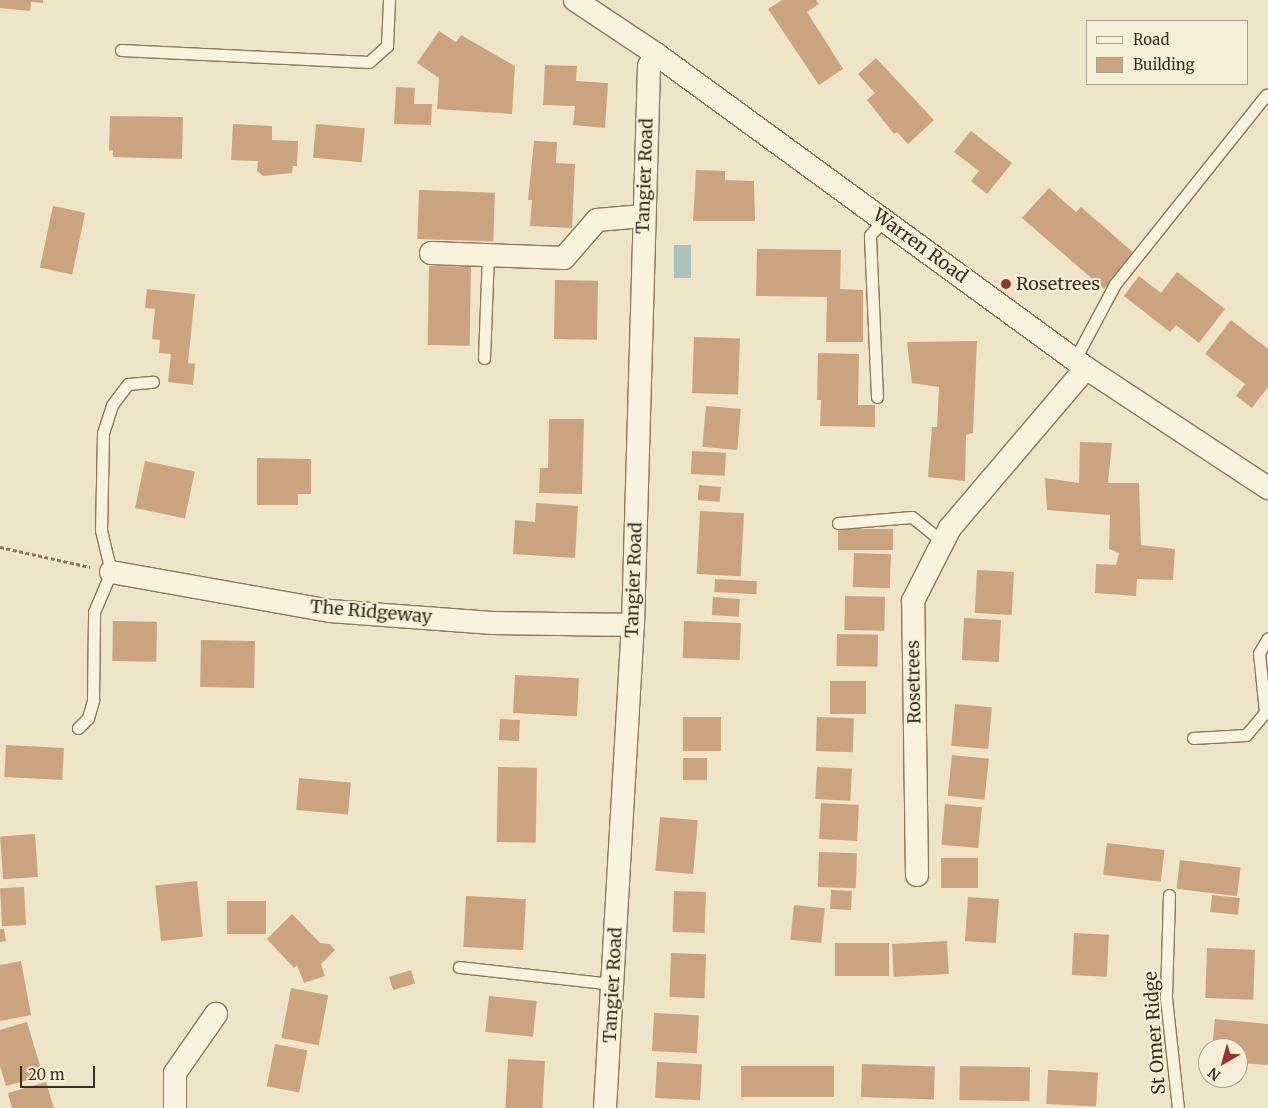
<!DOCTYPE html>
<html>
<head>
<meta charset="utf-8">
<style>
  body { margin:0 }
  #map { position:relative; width:1268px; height:1108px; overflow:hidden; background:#eee5c8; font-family:Merriweather,serif }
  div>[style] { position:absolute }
  .water>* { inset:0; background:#a9c3bc; transform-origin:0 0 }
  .building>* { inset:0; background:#cca37f; transform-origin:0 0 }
  .path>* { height:3px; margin-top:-1.5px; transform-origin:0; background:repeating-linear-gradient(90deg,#8b785d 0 4px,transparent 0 6.5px) }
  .roads { filter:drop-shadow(1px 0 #8b785d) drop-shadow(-1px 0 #8b785d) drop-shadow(0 1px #8b785d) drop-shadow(0 -1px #8b785d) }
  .lane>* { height:11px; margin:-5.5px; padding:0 5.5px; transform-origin:5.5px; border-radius:5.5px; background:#f9f2dc }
  .street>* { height:22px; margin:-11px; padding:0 11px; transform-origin:11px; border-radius:11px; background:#f9f2dc }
  .dots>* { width:14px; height:14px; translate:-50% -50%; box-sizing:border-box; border:2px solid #f6efd8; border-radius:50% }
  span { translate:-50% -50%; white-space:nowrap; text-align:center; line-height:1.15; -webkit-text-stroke:4px #f6efd8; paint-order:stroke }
  .street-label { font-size:18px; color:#3b2f21 }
  .poi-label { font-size:18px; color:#3b2f21 }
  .left { translate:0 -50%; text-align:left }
  .legend { position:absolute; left:1086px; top:20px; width:162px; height:65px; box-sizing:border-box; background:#f6efd8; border:1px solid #aba28f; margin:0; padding:6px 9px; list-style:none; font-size:15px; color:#3b2f21 }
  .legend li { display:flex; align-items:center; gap:10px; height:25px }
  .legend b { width:25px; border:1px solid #aba28f }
  .north { position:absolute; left:1198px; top:1038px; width:50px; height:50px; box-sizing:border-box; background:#f6efd8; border:1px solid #aba28f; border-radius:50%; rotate:218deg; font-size:14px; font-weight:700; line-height:20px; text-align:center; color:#3b2f21 }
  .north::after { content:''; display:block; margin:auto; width:18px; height:22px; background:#99332e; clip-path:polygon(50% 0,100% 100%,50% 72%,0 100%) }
  .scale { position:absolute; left:20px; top:1066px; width:75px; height:22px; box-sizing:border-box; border:2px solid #3b2f21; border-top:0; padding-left:6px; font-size:15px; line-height:18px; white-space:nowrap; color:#3b2f21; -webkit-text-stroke:4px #f6efd8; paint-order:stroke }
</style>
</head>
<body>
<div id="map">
  <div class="water">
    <div style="left:674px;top:245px;width:17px;height:33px"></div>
  </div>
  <div class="building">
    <div style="clip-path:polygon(0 0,43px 0,43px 3px,31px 2px,30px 11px,0 8px)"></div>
    <div style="clip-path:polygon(782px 0,816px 0,819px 4px,807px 12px,843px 69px,819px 85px,768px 9px)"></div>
    <div style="clip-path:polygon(439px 31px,456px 42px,461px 35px,515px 66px,512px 114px,437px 109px,439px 78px,417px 63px)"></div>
    <div style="clip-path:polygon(876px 58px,934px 120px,908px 144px,897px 132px,894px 134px,867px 100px,875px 93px,858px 74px)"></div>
    <div style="clip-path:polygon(545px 65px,577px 66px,576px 81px,608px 83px,605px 128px,573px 125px,575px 106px,543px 105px)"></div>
    <div style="clip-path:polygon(396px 87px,415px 88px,414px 104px,432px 104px,431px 125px,394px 124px)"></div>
    <div style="clip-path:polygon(110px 116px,183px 117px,182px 159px,113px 157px,113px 150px,109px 151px)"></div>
    <div style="clip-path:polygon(233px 124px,272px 126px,272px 140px,298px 141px,297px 166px,293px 166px,292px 173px,263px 176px,257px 171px,258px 161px,231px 160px)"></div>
    <div style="left:316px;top:124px;width:49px;height:34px;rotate:5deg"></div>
    <div style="clip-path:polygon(971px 131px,1012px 163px,987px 194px,971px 181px,979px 171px,954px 152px)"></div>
    <div style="clip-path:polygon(534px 141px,557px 142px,556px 163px,575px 164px,572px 228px,530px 226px,532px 200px,528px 200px)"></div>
    <div style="clip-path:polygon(696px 170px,725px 171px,725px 180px,754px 181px,755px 221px,693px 221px)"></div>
    <div style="clip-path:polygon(1049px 188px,1076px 212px,1081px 207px,1135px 254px,1104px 289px,1022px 218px)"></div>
    <div style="left:419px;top:190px;width:76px;height:49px;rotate:2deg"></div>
    <div style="left:53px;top:206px;width:33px;height:63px;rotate:12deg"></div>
    <div style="clip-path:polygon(757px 249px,841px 250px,840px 289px,863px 290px,863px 342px,826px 342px,827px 297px,756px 296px)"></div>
    <div style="left:429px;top:266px;width:42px;height:79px;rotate:1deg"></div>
    <div style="clip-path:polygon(1177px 272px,1225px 309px,1199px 343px,1176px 325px,1170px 332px,1124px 296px,1139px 276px,1161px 293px)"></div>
    <div style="left:555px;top:280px;width:43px;height:59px;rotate:1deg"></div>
    <div style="clip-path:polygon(147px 289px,195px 294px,188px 363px,195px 364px,193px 385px,168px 382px,171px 354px,159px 353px,160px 340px,152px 339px,155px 309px,145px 308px)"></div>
    <div style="clip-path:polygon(1231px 320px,1268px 349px,1268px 387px,1252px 408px,1236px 396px,1245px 384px,1205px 354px)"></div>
    <div style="left:694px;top:337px;width:46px;height:56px;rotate:2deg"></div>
    <div style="clip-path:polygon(977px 341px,973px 433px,966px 435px,965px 481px,928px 477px,932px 427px,937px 427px,939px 387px,912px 383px,907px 342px)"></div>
    <div style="clip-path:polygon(818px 353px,859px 354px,858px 405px,875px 405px,875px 427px,820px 426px,821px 400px,817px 400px)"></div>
    <div style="left:706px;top:406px;width:35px;height:41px;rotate:5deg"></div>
    <div style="clip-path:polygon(549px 419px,584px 419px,582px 494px,539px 493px,540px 468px,548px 468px)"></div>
    <div style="clip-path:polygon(1080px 442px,1112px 443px,1108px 483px,1139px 483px,1141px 545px,1175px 549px,1173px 580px,1137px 579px,1136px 596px,1095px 593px,1096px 564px,1116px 565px,1119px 553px,1109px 549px,1110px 515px,1047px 510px,1045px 478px,1079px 483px)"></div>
    <div style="left:692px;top:451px;width:34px;height:23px;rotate:3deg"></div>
    <div style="clip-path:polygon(257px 458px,311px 459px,311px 494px,298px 494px,298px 505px,257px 505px)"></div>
    <div style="left:145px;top:461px;width:51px;height:48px;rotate:12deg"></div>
    <div style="left:699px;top:485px;width:22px;height:15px;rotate:5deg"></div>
    <div style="clip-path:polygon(536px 503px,578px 506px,575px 558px,513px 554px,515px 520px,535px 522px)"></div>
    <div style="left:700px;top:511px;width:44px;height:63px;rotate:3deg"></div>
    <div style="left:893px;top:529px;width:21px;height:55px;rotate:90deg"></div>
    <div style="left:854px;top:553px;width:37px;height:34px;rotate:2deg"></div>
    <div style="left:977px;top:570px;width:37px;height:43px;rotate:3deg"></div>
    <div style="left:715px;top:579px;width:42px;height:13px;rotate:3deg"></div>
    <div style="left:845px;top:596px;width:40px;height:34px;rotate:1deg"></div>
    <div style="left:713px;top:597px;width:27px;height:18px;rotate:4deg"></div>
    <div style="left:964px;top:618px;width:37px;height:42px;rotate:3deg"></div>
    <div style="left:113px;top:621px;width:44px;height:40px;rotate:1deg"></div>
    <div style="left:684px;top:621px;width:57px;height:37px;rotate:2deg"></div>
    <div style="left:837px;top:634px;width:41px;height:32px;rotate:1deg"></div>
    <div style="left:201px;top:640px;width:54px;height:47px;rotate:1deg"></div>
    <div style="left:515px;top:675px;width:64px;height:38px;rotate:3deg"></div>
    <div style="left:830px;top:681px;width:36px;height:33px"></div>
    <div style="left:955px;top:704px;width:37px;height:42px;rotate:5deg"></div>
    <div style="left:683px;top:717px;width:38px;height:34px"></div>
    <div style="left:817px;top:717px;width:37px;height:34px;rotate:2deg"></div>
    <div style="left:500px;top:719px;width:20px;height:21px;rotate:3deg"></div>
    <div style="left:6px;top:745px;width:58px;height:32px;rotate:3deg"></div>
    <div style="left:952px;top:755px;width:37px;height:41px;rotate:6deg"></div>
    <div style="left:683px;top:758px;width:24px;height:22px"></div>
    <div style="left:498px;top:767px;width:39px;height:75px;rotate:1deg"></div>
    <div style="left:817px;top:767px;width:35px;height:32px;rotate:3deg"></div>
    <div style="left:299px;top:778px;width:52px;height:32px;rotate:5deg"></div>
    <div style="left:821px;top:803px;width:38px;height:36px;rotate:3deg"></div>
    <div style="left:945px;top:804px;width:37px;height:41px;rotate:5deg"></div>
    <div style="left:660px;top:817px;width:38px;height:54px;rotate:5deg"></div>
    <div style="left:35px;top:834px;width:43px;height:35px;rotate:86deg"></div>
    <div style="left:1107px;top:843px;width:58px;height:32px;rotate:7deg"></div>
    <div style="left:819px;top:852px;width:38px;height:35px;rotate:2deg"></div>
    <div style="left:941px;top:858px;width:37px;height:30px"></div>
    <div style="left:1180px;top:860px;width:61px;height:29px;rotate:7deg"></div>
    <div style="left:197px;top:881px;width:56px;height:42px;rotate:84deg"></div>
    <div style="left:24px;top:887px;width:38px;height:24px;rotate:87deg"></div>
    <div style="left:831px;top:890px;width:21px;height:19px;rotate:3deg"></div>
    <div style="left:674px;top:891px;width:32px;height:41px;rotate:2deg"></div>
    <div style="left:1212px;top:895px;width:28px;height:17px;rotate:6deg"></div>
    <div style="left:466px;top:896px;width:60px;height:51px;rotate:3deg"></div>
    <div style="left:968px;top:897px;width:31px;height:44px;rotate:4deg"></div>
    <div style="left:227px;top:901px;width:39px;height:33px"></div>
    <div style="left:794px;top:905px;width:31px;height:35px;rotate:6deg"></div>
    <div style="clip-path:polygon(292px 914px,320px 943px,330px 944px,335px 950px,321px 964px,325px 976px,304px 983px,297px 965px,294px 968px,267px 939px)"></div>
    <div style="clip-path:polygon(0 929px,4px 929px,6px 941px,0 942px)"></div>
    <div style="left:1074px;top:933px;width:35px;height:42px;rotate:3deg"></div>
    <div style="left:947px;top:941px;width:33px;height:55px;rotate:87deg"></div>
    <div style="left:889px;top:943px;width:33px;height:54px;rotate:90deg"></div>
    <div style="left:1207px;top:948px;width:48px;height:50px;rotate:2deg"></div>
    <div style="left:671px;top:953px;width:35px;height:44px;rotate:2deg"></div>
    <div style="clip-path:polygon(21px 961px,31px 1015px,0 1021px,0 965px)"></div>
    <div style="left:411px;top:970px;width:14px;height:23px;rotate:73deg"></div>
    <div style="left:291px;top:988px;width:38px;height:51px;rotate:11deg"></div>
    <div style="left:489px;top:996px;width:48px;height:36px;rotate:6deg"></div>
    <div style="left:654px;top:1013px;width:45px;height:38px;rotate:3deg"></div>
    <div style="clip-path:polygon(1215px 1019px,1268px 1024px,1268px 1065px,1238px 1063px,1238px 1048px,1212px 1048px)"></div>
    <div style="clip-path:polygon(27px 1022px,43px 1076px,6px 1086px,0 1066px,0 1030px)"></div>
    <div style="left:275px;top:1044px;width:33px;height:43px;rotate:11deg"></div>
    <div style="left:508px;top:1059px;width:37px;height:49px;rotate:3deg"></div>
    <div style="left:657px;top:1062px;width:45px;height:36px;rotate:3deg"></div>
    <div style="left:862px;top:1064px;width:73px;height:33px;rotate:2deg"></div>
    <div style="left:741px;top:1066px;width:93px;height:31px"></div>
    <div style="left:960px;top:1066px;width:70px;height:34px;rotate:1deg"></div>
    <div style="left:1048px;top:1070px;width:50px;height:34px;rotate:3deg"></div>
    <div style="clip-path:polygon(46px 1082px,54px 1108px,12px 1108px,8px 1093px)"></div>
  </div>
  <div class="path">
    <div style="left:0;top:547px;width:92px;rotate:12.5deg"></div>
  </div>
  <div class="roads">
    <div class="lane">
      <div style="left:121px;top:50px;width:248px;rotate:2.8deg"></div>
      <div style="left:369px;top:62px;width:24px;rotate:-42deg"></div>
      <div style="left:387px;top:46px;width:46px;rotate:-87.5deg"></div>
      <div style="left:484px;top:358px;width:102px;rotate:-87.8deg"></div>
      <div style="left:1075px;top:359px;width:85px;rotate:-61.9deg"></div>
      <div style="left:1115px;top:284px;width:242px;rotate:-51.4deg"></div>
      <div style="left:877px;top:397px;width:162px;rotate:-92.5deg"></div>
      <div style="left:870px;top:235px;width:22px;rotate:-47deg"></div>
      <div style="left:838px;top:523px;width:74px;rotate:-4.6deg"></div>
      <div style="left:912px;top:517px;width:40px;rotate:39deg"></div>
      <div style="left:78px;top:728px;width:14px;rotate:-45deg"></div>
      <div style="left:88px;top:718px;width:19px;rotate:-74deg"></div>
      <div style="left:93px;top:700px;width:88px;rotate:-89.3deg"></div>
      <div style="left:94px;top:612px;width:43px;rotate:-67deg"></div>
      <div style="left:111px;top:572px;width:43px;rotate:-103.4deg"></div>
      <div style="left:101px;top:530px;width:97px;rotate:-88.8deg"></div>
      <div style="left:103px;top:433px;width:29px;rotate:-72deg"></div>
      <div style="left:112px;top:405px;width:26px;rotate:-53deg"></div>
      <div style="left:128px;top:384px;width:25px;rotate:-5deg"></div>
      <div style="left:1193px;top:738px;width:53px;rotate:-3.2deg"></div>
      <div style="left:1246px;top:735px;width:30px;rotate:-50deg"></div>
      <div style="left:1265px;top:712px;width:59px;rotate:-95.8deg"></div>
      <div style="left:1259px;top:653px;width:17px;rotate:-59deg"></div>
      <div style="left:1169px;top:895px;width:103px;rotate:91.7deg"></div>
      <div style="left:1166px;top:998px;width:111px;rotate:83.8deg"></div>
      <div style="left:459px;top:967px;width:155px;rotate:6.3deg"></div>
    </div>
    <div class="street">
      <div style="left:575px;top:0;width:97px;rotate:33.7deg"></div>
      <div style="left:656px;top:54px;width:532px;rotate:36.14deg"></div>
      <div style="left:1086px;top:368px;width:218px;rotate:33.4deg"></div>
      <div style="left:431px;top:253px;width:133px;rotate:2.2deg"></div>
      <div style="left:564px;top:258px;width:50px;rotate:-49deg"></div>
      <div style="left:597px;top:220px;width:46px;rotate:-5deg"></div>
      <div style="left:111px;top:572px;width:222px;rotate:10.1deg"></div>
      <div style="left:330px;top:611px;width:163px;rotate:4.2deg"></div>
      <div style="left:493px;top:623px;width:140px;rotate:0.8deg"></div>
      <div style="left:917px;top:875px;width:274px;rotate:-90.8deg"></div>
      <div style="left:913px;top:601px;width:82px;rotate:-63.1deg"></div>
      <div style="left:950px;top:528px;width:210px;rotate:-49.6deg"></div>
      <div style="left:175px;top:1108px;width:35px;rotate:-90deg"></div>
      <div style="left:175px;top:1073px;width:72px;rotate:-55.2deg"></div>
      <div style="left:605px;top:1108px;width:484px;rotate:-86.7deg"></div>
      <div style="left:633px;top:625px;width:559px;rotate:-88.36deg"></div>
      <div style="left:649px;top:66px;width:14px;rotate:-60deg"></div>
    </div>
  </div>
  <div class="dots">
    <div style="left:1006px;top:284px;background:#99332e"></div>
  </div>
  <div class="street-label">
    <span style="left:645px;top:176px;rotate:-88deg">Tangier Road</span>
    <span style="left:920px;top:246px;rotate:36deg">Warren Road</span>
    <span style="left:634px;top:580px;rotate:-88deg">Tangier Road</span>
    <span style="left:371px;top:612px;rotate:5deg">The Ridgeway</span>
    <span style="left:914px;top:682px;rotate:-91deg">Rosetrees</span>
    <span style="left:613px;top:985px;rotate:-87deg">Tangier Road</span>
    <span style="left:1155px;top:1033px;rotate:-94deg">St Omer Ridge</span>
  </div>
  <div class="poi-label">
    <span class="left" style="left:1016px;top:284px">Rosetrees</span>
  </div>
  <ul class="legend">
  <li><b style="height:6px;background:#f9f2dc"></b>Road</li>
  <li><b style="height:14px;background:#cca37f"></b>Building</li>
  </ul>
  <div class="north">N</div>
  <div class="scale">20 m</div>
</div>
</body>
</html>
